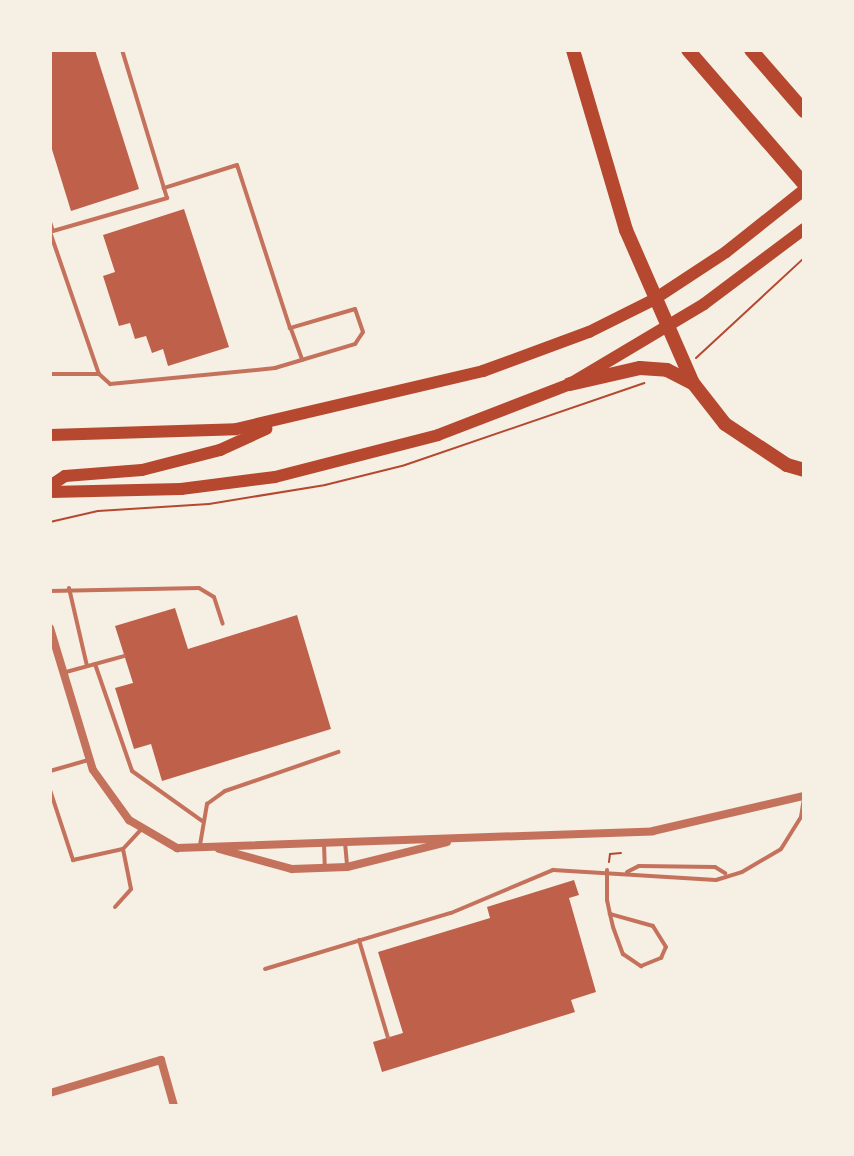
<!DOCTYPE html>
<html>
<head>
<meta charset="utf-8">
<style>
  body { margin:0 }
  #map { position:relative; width:854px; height:1156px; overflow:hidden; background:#f6efe4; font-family:"Fira Sans",sans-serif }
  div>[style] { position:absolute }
  .building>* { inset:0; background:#bf614a }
  .path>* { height:2px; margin:-1px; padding:0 1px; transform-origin:1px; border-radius:1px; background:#b5482f }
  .service>* { height:4px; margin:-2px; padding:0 2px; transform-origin:2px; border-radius:2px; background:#c5725c }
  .minor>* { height:8px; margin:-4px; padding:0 4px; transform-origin:4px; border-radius:4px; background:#c5725c }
  .primary>* { height:12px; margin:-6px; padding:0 6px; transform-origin:6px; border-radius:6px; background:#b5482f }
  .motorway>* { height:14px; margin:-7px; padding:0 7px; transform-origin:7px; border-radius:7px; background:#b5482f }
  span { translate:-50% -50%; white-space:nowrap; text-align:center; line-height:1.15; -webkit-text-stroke:8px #f6efe4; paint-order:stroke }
  .frame { position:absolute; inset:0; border:52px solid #f6efe4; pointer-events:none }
</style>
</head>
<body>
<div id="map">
  <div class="building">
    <div style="clip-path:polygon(50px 50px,95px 50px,139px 189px,71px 211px,50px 143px)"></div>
    <div style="clip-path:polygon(184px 209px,229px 347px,168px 366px,163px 349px,152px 353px,146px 336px,135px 339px,130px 323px,119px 326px,103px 276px,115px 272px,103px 235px)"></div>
    <div style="clip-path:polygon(175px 608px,188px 649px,297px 615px,331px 729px,162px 781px,151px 744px,134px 749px,115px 688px,133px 683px,115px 626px)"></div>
    <div style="clip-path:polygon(574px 880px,579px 895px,569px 898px,596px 992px,571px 1000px,575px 1012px,382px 1072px,373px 1042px,403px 1033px,378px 952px,490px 918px,487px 907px)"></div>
  </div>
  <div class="path">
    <div style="left:696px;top:358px;width:147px;rotate:-42.8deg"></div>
    <div style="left:50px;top:522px;width:49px;rotate:-12.9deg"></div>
    <div style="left:98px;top:511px;width:111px;rotate:-3.6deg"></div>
    <div style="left:209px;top:504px;width:118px;rotate:-9.3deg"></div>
    <div style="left:325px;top:485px;width:82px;rotate:-14deg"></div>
    <div style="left:405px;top:465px;width:253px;rotate:-18.9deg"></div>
    <div style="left:609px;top:862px;width:8px;rotate:-83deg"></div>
    <div style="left:610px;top:854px;width:11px;rotate:-5deg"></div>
  </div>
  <div class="service">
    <div style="left:50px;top:222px;width:9px;rotate:72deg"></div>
    <div style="left:53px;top:231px;width:119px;rotate:-16.1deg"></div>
    <div style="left:167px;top:198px;width:155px;rotate:-106.9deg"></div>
    <div style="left:50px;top:232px;width:150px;rotate:71deg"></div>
    <div style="left:99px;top:374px;width:49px;rotate:180deg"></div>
    <div style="left:291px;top:329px;width:33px;rotate:70deg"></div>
    <div style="left:99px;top:374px;width:15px;rotate:42deg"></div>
    <div style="left:110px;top:384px;width:166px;rotate:-5.5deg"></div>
    <div style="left:275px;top:368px;width:84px;rotate:-16.7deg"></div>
    <div style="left:355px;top:344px;width:14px;rotate:-56deg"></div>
    <div style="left:363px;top:332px;width:24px;rotate:-109deg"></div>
    <div style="left:355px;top:309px;width:68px;rotate:163.7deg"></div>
    <div style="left:290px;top:328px;width:171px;rotate:-108deg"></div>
    <div style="left:237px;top:165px;width:77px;rotate:162.5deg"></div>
    <div style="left:69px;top:588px;width:80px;rotate:77deg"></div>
    <div style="left:50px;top:591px;width:149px;rotate:-1.2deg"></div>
    <div style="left:199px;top:588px;width:17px;rotate:31deg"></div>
    <div style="left:214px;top:597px;width:28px;rotate:72deg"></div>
    <div style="left:95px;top:664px;width:113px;rotate:70.9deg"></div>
    <div style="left:132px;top:771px;width:86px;rotate:35.5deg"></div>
    <div style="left:66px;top:672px;width:60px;rotate:-15.4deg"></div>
    <div style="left:50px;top:771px;width:40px;rotate:-16deg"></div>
    <div style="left:50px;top:790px;width:74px;rotate:71.8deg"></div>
    <div style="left:73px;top:860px;width:51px;rotate:-12.4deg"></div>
    <div style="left:123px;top:849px;width:26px;rotate:-47deg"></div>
    <div style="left:345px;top:842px;width:23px;rotate:85deg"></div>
    <div style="left:324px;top:844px;width:23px;rotate:88deg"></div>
    <div style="left:200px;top:845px;width:42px;rotate:-80.3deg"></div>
    <div style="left:207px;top:804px;width:22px;rotate:-36deg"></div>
    <div style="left:225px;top:791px;width:120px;rotate:-19deg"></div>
    <div style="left:607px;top:870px;width:30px;rotate:90deg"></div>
    <div style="left:607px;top:900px;width:14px;rotate:78deg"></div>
    <div style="left:610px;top:914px;width:13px;rotate:77deg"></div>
    <div style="left:613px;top:927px;width:29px;rotate:70deg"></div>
    <div style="left:623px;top:954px;width:22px;rotate:34deg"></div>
    <div style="left:641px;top:966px;width:22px;rotate:-22deg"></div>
    <div style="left:661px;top:958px;width:12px;rotate:-66deg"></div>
    <div style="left:666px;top:947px;width:25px;rotate:-122deg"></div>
    <div style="left:653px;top:926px;width:45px;rotate:-164.4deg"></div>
    <div style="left:627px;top:872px;width:13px;rotate:-27deg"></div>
    <div style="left:639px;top:866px;width:76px;rotate:0.8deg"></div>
    <div style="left:715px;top:867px;width:12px;rotate:31deg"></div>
    <div style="left:115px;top:907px;width:24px;rotate:-48deg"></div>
    <div style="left:131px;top:889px;width:41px;rotate:-101.3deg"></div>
    <div style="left:359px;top:940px;width:102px;rotate:73.5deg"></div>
    <div style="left:265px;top:969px;width:194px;rotate:-16.8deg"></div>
    <div style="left:451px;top:913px;width:111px;rotate:-22.9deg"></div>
    <div style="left:553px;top:870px;width:163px;rotate:3.5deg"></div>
    <div style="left:716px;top:880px;width:27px;rotate:-17deg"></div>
    <div style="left:742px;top:872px;width:45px;rotate:-30.5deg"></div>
    <div style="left:781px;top:849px;width:38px;rotate:-58deg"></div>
    <div style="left:801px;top:817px;width:20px;rotate:-81deg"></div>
  </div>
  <div class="minor">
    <div style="left:50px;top:628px;width:148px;rotate:73.2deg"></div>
    <div style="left:93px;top:770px;width:62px;rotate:54.2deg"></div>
    <div style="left:129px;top:820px;width:56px;rotate:30.3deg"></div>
    <div style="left:177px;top:848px;width:476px;rotate:-2deg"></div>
    <div style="left:653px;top:831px;width:155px;rotate:-13.1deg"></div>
    <div style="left:219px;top:849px;width:76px;rotate:15.3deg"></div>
    <div style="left:292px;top:869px;width:55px;rotate:-2.1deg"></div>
    <div style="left:347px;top:867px;width:103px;rotate:-14deg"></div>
    <div style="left:50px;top:1093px;width:116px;rotate:-16.6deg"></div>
    <div style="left:161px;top:1060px;width:48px;rotate:74.2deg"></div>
  </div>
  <div class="primary">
    <div style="left:50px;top:435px;width:186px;rotate:-1.8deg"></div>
    <div style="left:236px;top:429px;width:254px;rotate:-13.2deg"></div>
    <div style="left:483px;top:371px;width:113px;rotate:-20.2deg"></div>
    <div style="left:589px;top:332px;width:72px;rotate:-26.6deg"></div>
    <div style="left:653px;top:300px;width:87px;rotate:-33.3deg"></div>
    <div style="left:726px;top:252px;width:100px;rotate:-38.5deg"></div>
    <div style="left:50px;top:486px;width:18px;rotate:-34deg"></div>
    <div style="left:65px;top:476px;width:77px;rotate:-4.5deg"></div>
    <div style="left:142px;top:470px;width:81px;rotate:-14.4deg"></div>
    <div style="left:220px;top:450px;width:51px;rotate:-24.5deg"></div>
    <div style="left:50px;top:492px;width:131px;rotate:-1.3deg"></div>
    <div style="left:181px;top:489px;width:95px;rotate:-7.3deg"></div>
    <div style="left:275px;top:477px;width:168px;rotate:-14.4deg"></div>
    <div style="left:438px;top:435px;width:142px;rotate:-21.1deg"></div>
    <div style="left:570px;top:384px;width:156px;rotate:-30.8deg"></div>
    <div style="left:704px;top:304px;width:125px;rotate:-36.9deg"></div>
  </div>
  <div class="motorway">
    <div style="left:573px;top:50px;width:188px;rotate:73.6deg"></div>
    <div style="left:626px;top:230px;width:167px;rotate:66.4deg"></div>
    <div style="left:693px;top:383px;width:52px;rotate:52deg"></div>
    <div style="left:725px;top:424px;width:74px;rotate:33.5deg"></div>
    <div style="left:787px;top:465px;width:18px;rotate:16deg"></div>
    <div style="left:688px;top:50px;width:177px;rotate:49.1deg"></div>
    <div style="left:751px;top:50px;width:81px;rotate:49deg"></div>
    <div style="left:570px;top:384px;width:72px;rotate:-12.9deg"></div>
    <div style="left:640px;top:368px;width:27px;rotate:4deg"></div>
    <div style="left:667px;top:370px;width:29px;rotate:27deg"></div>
  </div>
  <div class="frame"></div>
</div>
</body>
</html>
